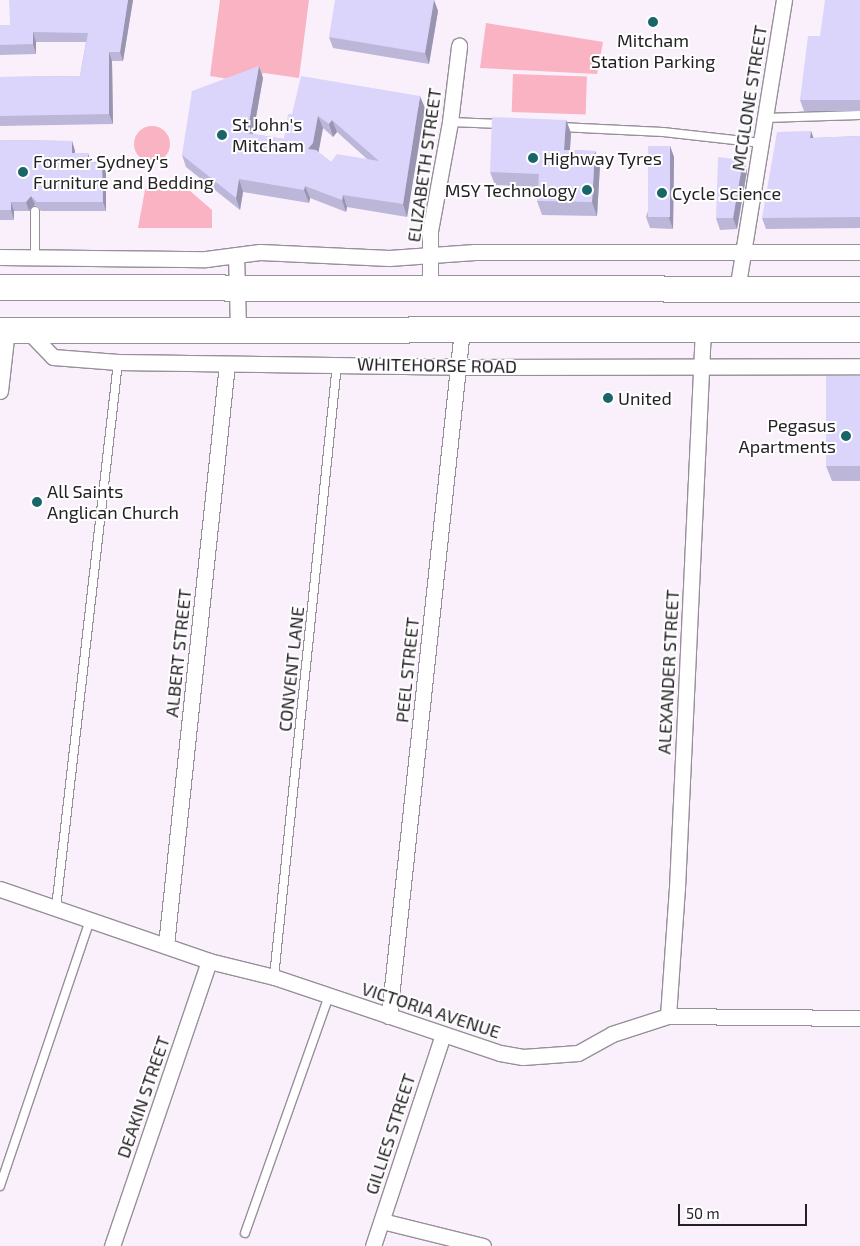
<!DOCTYPE html>
<html>
<head>
<meta charset="utf-8">
<style>
  body { margin:0 }
  #map { position:relative; width:860px; height:1246px; overflow:hidden; background:#f9f0fc; font-family:"Exo 2",sans-serif }
  div>[style] { position:absolute }
  .green>* { inset:0; background:#fab3c2; transform-origin:0 0 }
  .round { border-radius:50% }
  .roads { filter:drop-shadow(1px 0 #978f9a) drop-shadow(-1px 0 #978f9a) drop-shadow(0 1px #978f9a) drop-shadow(0 -1px #978f9a) }
  .service>* { height:8px; margin:-4px; padding:0 4px; transform-origin:4px; border-radius:4px; background:#fff }
  .minor>* { height:15px; margin:-7.5px; padding:0 7.5px; transform-origin:7.5px; border-radius:7.5px; background:#fff }
  .trunk>* { height:25px; margin:-12.5px; padding:0 12.5px; transform-origin:12.5px; border-radius:12.5px; background:#fff }
  .wall>* { inset:0; background:#bcb7d8 }
  .shaded-wall>* { inset:0; background:#9995b0 }
  .building>* { inset:0; background:#dbd5fb; transform-origin:0 0 }
  .dots>* { width:14px; height:14px; translate:-50% -50%; box-sizing:border-box; border:2px solid #fff; border-radius:50% }
  span { translate:-50% -50%; white-space:nowrap; text-align:center; line-height:1.15; -webkit-text-stroke:4px #fff; paint-order:stroke }
  .poi-label { font-size:18px; color:#242125 }
  .left { translate:0 -50%; text-align:left }
  .right { translate:-100% -50%; text-align:right }
  .street-label { font-size:18px; color:#242125 }
  .scale { position:absolute; left:678px; top:1204px; width:129px; height:22px; box-sizing:border-box; border:2px solid #242125; border-top:0; padding-left:6px; font-size:15px; line-height:18px; white-space:nowrap; color:#242125; -webkit-text-stroke:4px #fff; paint-order:stroke }
</style>
</head>
<body>
<div id="map">
  <div class="green">
    <div style="clip-path:polygon(220px 0,309px 0,299px 78px,264px 73px,241px 81px,210px 76px)"></div>
    <div style="clip-path:polygon(486px 23px,603px 42px,597px 74px,480px 68px)"></div>
    <div style="left:513px;top:74px;width:74px;height:38px;rotate:2deg"></div>
    <div class="round" style="left:134px;top:126px;width:36px;height:36px"></div>
    <div style="clip-path:polygon(157px 180px,182px 184px,212px 210px,212px 228px,138px 228px,145px 190px)"></div>
  </div>
  <div class="roads">
    <div class="service">
      <div style="left:765px;top:118px;width:95px;rotate:-1.8deg"></div>
      <div style="left:450px;top:122px;width:51px;rotate:2.2deg"></div>
      <div style="left:560px;top:127px;width:103px;rotate:2.8deg"></div>
      <div style="left:663px;top:132px;width:99px;rotate:6.4deg"></div>
      <div style="left:35px;top:256px;width:45px;rotate:-90deg"></div>
      <div style="left:56px;top:908px;width:550px;rotate:-83.52deg"></div>
      <div style="left:274px;top:977px;width:616px;rotate:-84.13deg"></div>
      <div style="left:0;top:1186px;width:281px;rotate:-71.3deg"></div>
      <div style="left:245px;top:1233px;width:251px;rotate:-70.5deg"></div>
    </div>
    <div class="minor">
      <div style="left:236px;top:255px;width:73px;rotate:88.4deg"></div>
      <div style="left:0;top:257px;width:206px;rotate:0.6deg"></div>
      <div style="left:206px;top:259px;width:54px;rotate:-7.4deg"></div>
      <div style="left:260px;top:252px;width:129px;rotate:2.7deg"></div>
      <div style="left:389px;top:258px;width:86px;rotate:-4deg"></div>
      <div style="left:475px;top:252px;width:385px"></div>
      <div style="left:430px;top:289px;width:58px;rotate:-90deg"></div>
      <div style="left:430px;top:231px;width:111px;rotate:-79.6deg"></div>
      <div style="left:450px;top:122px;width:77px;rotate:-83.2deg"></div>
      <div style="left:737px;top:290px;width:294px;rotate:-80.8deg"></div>
      <div style="left:27px;top:330px;width:37px;rotate:46deg"></div>
      <div style="left:53px;top:357px;width:65px;rotate:4.4deg"></div>
      <div style="left:118px;top:362px;width:340px;rotate:0.8deg"></div>
      <div style="left:458px;top:367px;width:402px;rotate:-0.1deg"></div>
      <div style="left:0;top:391px;width:61px;rotate:-83.5deg"></div>
      <div style="left:0;top:889px;width:221px;rotate:19deg"></div>
      <div style="left:209px;top:961px;width:67px;rotate:13.8deg"></div>
      <div style="left:274px;top:977px;width:238px;rotate:18.6deg"></div>
      <div style="left:500px;top:1053px;width:23px;rotate:10deg"></div>
      <div style="left:523px;top:1057px;width:55px;rotate:-4.2deg"></div>
      <div style="left:578px;top:1053px;width:39px;rotate:-29deg"></div>
      <div style="left:612px;top:1034px;width:59px;rotate:-17.8deg"></div>
      <div style="left:668px;top:1016px;width:192px;rotate:0.6deg"></div>
      <div style="left:166px;top:945px;width:584px;rotate:-84.01deg"></div>
      <div style="left:389px;top:1016px;width:691px;rotate:-83.93deg"></div>
      <div style="left:668px;top:1016px;width:128px;rotate:-86deg"></div>
      <div style="left:677px;top:888px;width:560px;rotate:-87.34deg"></div>
      <div style="left:382px;top:1221px;width:104px;rotate:13.9deg"></div>
      <div style="left:112px;top:1246px;width:301px;rotate:-71.2deg"></div>
      <div style="left:373px;top:1246px;width:223px;rotate:-71.7deg"></div>
    </div>
    <div class="trunk">
      <div style="left:0;top:287px;width:860px;rotate:0.13deg"></div>
      <div style="left:0;top:330px;width:860px;rotate:-0.07deg"></div>
    </div>
  </div>
  <div class="wall">
    <div style="clip-path:polygon(133px 0,123px 61px,112px 61px,113px 124px,0 126px,0 77px,80px 76px,86px 42px,36px 42px,36px 54px,0 55px,0 25px,10px 25px)"></div>
    <div style="clip-path:polygon(434px 0,438px 11px,429px 64px,333px 48px,329px 37px)"></div>
    <div style="clip-path:polygon(860px 0,860px 111px,804px 111px,800px 100px,820px 36px)"></div>
    <div style="clip-path:polygon(evenodd,259px 66px,263px 78px,253px 134px,284px 139px,292px 114px,425px 108px,407px 217px,347px 207px,346px 212px,310px 198px,309px 203px,243px 192px,240px 210px,186px 167px,182px 155px,259px 66px,323px 128px,333px 137px,337px 132px,367px 159px,331px 162px,318px 152px,323px 128px)"></div>
    <div style="clip-path:polygon(566px 120px,571px 133px,570px 150px,595px 151px,600px 165px,597px 216px,542px 215px,537px 201px,538px 187px,495px 185px,490px 172px)"></div>
    <div style="clip-path:polygon(811px 131px,813px 138px,860px 136px,860px 228px,766px 229px,762px 218px)"></div>
    <div style="clip-path:polygon(0 140px,72px 141px,75px 151px,75px 153px,91px 162px,102px 162px,106px 172px,106px 211px,41px 211px,35px 205px,29px 211px,14px 211px,14px 220px,0 220px)"></div>
    <div style="clip-path:polygon(670px 146px,674px 157px,673px 229px,650px 228px,646px 217px)"></div>
    <div style="clip-path:polygon(743px 160px,747px 171px,737px 229px,720px 230px,716px 218px)"></div>
    <div style="clip-path:polygon(860px 376px,860px 481px,832px 481px,826px 466px)"></div>
  </div>
  <div class="shaded-wall">
    <div style="clip-path:polygon(128px 0,133px 0,123px 61px,120px 52px)"></div>
    <div style="clip-path:polygon(434px 0,438px 11px,429px 64px,425px 53px)"></div>
    <div style="clip-path:polygon(33px 32px,36px 42px,36px 54px,33px 44px)"></div>
    <div style="clip-path:polygon(109px 52px,112px 61px,113px 124px,109px 114px)"></div>
    <div style="clip-path:polygon(259px 66px,263px 78px,251px 145px,247px 133px)"></div>
    <div style="clip-path:polygon(420px 96px,425px 108px,407px 217px,403px 204px)"></div>
    <div style="clip-path:polygon(318px 116px,323px 128px,318px 155px,308px 149px)"></div>
    <div style="clip-path:polygon(332px 120px,337px 132px,333px 137px,329px 124px)"></div>
    <div style="clip-path:polygon(566px 120px,571px 133px,569px 163px,564px 150px)"></div>
    <div style="clip-path:polygon(811px 131px,815px 142px,810px 138px)"></div>
    <div style="clip-path:polygon(72px 141px,75px 151px,75px 163px,72px 153px)"></div>
    <div style="clip-path:polygon(670px 146px,674px 157px,673px 229px,669px 218px)"></div>
    <div style="clip-path:polygon(595px 151px,600px 165px,597px 216px,592px 202px)"></div>
    <div style="clip-path:polygon(88px 153px,91px 163px,88px 163px)"></div>
    <div style="clip-path:polygon(743px 160px,747px 171px,737px 229px,733px 218px)"></div>
    <div style="clip-path:polygon(102px 162px,106px 172px,106px 211px,103px 202px)"></div>
    <div style="clip-path:polygon(239px 179px,243px 192px,240px 210px,236px 198px)"></div>
    <div style="clip-path:polygon(305px 186px,310px 198px,309px 203px,304px 190px)"></div>
    <div style="clip-path:polygon(343px 195px,347px 207px,346px 212px,342px 200px)"></div>
    <div style="clip-path:polygon(31px 196px,35px 205px,29px 211px,26px 202px)"></div>
    <div style="clip-path:polygon(11px 202px,14px 211px,14px 220px,11px 210px)"></div>
  </div>
  <div class="building">
    <div style="clip-path:polygon(9px 0,128px 0,120px 52px,109px 52px,109px 114px,0 116px,0 77px,80px 76px,88px 33px,33px 32px,33px 44px,0 45px,0 25px,10px 25px)"></div>
    <div style="clip-path:polygon(335px 0,434px 0,425px 53px,329px 37px)"></div>
    <div style="clip-path:polygon(825px 0,860px 0,860px 100px,800px 100px,808px 36px,820px 36px)"></div>
    <div style="clip-path:polygon(evenodd,259px 66px,247px 133px,284px 139px,288px 114px,292px 114px,301px 76px,420px 96px,403px 204px,343px 195px,342px 200px,305px 186px,304px 190px,239px 179px,236px 198px,182px 155px,192px 91px,259px 66px,318px 116px,329px 124px,332px 120px,379px 161px,337px 154px,331px 162px,316px 150px,308px 149px,313px 143px,318px 116px)"></div>
    <div style="clip-path:polygon(492px 117px,566px 120px,564px 150px,595px 151px,592px 202px,537px 201px,539px 174px,490px 172px)"></div>
    <div style="clip-path:polygon(811px 131px,810px 138px,860px 136px,860px 217px,762px 218px,777px 132px)"></div>
    <div style="clip-path:polygon(0 140px,72px 141px,72px 153px,88px 153px,88px 163px,102px 162px,103px 202px,37px 202px,31px 196px,26px 202px,11px 202px,11px 210px,0 210px)"></div>
    <div style="left:648px;top:146px;width:22px;height:71px"></div>
    <div style="clip-path:polygon(718px 157px,743px 160px,733px 218px,716px 218px)"></div>
    <div style="left:826px;top:376px;width:34px;height:90px"></div>
  </div>
  <div class="dots">
    <div style="left:653px;top:22px;background:#186668"></div>
    <div style="left:222px;top:135px;background:#186668"></div>
    <div style="left:533px;top:158px;background:#186668"></div>
    <div style="left:23px;top:172px;background:#186668"></div>
    <div style="left:587px;top:190px;background:#186668"></div>
    <div style="left:662px;top:193px;background:#186668"></div>
    <div style="left:608px;top:398px;background:#186668"></div>
    <div style="left:846px;top:436px;background:#186668"></div>
    <div style="left:37px;top:502px;background:#186668"></div>
  </div>
  <div class="poi-label">
    <span style="left:653px;top:51px">Mitcham<br>Station Parking</span>
    <span class="left" style="left:232px;top:135px">St John's<br>Mitcham</span>
    <span class="left" style="left:543px;top:158px">Highway Tyres</span>
    <span class="left" style="left:33px;top:172px">Former Sydney's<br>Furniture and Bedding</span>
    <span class="right" style="left:577px;top:190px">MSY Technology</span>
    <span class="left" style="left:672px;top:193px">Cycle Science</span>
    <span class="left" style="left:618px;top:398px">United</span>
    <span class="right" style="left:836px;top:436px">Pegasus<br>Apartments</span>
    <span class="left" style="left:47px;top:502px">All Saints<br>Anglican Church</span>
  </div>
  <div class="street-label">
    <span style="left:749px;top:98px;rotate:-81deg">MCGLONE STREET</span>
    <span style="left:424px;top:165px;rotate:-82deg">ELIZABETH STREET</span>
    <span style="left:437px;top:365px;rotate:1deg">WHITEHORSE ROAD</span>
    <span style="left:178px;top:653px;rotate:-84deg">ALBERT STREET</span>
    <span style="left:291px;top:669px;rotate:-84deg">CONVENT LANE</span>
    <span style="left:407px;top:670px;rotate:-84deg">PEEL STREET</span>
    <span style="left:668px;top:672px;rotate:-87deg">ALEXANDER STREET</span>
    <span style="left:431px;top:1010px;rotate:18deg">VICTORIA AVENUE</span>
    <span style="left:143px;top:1097px;rotate:-71deg">DEAKIN STREET</span>
    <span style="left:390px;top:1134px;rotate:-72deg">GILLIES STREET</span>
  </div>
  <div class="scale">50 m</div>
</div>
</body>
</html>
